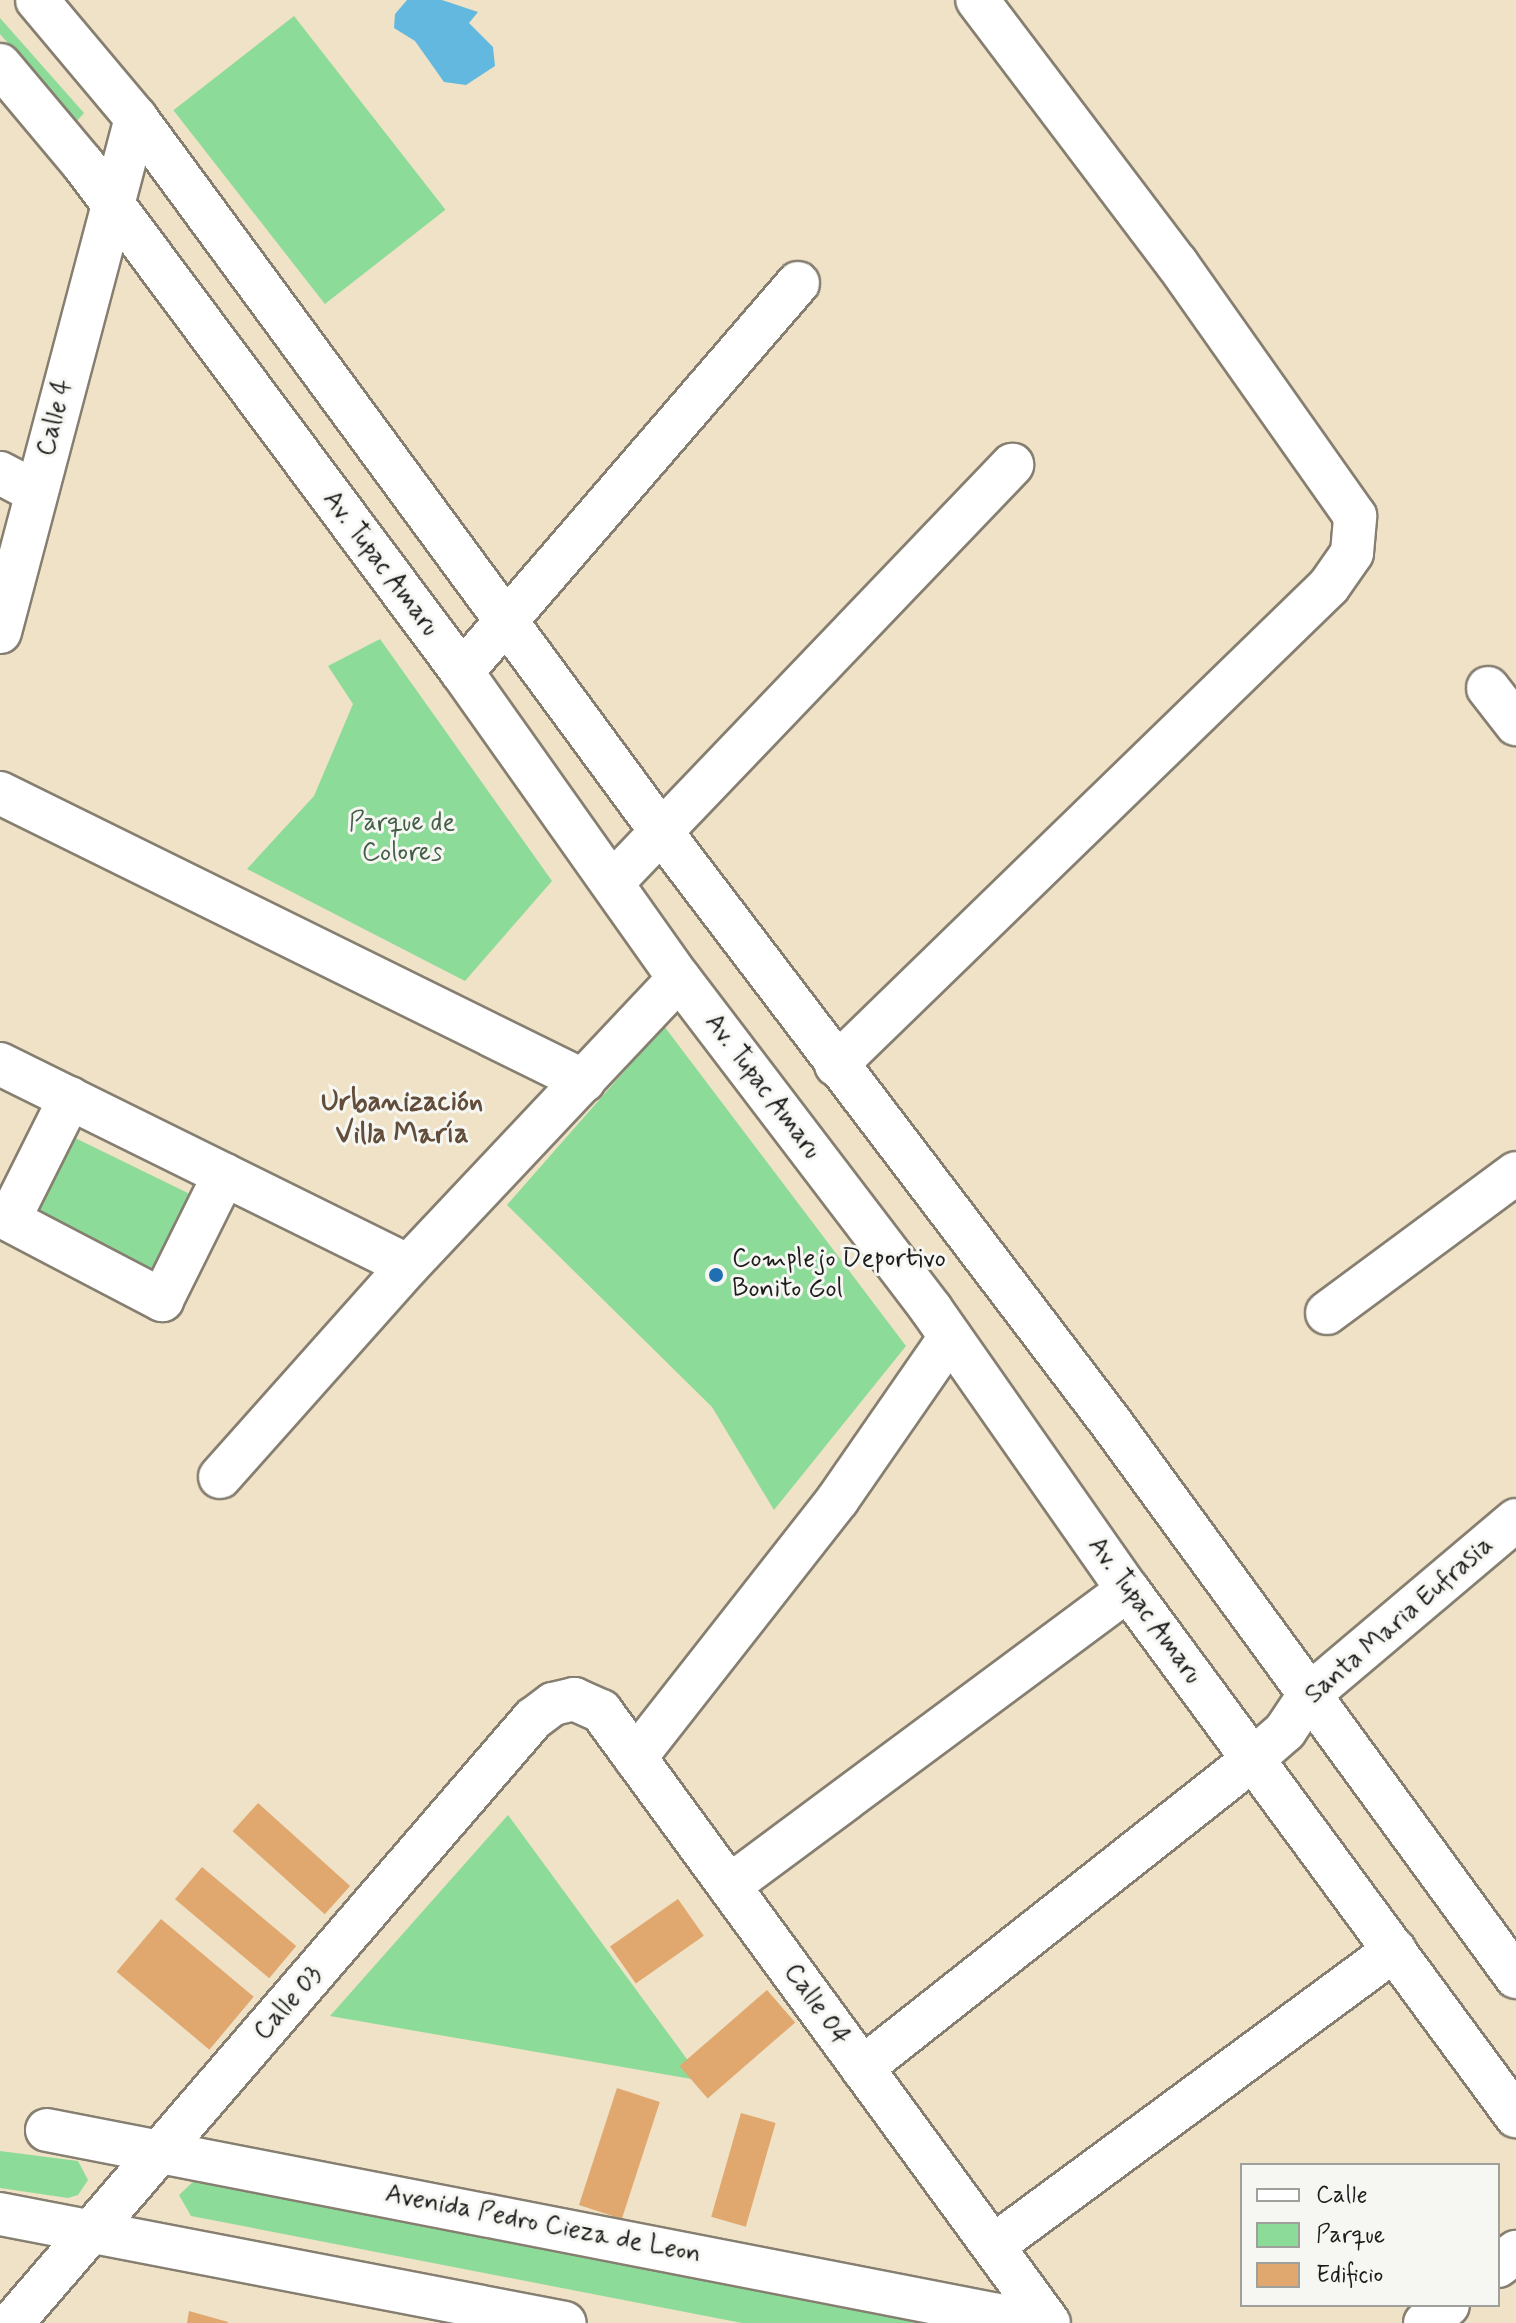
<!DOCTYPE html>
<html>
<head>
<meta charset="utf-8">
<style>
  body { margin:0 }
  #map { position:relative; width:1516px; height:2323px; overflow:hidden; background:#efe2c6; font-family:Mynerve,sans-serif }
  div>[style] { position:absolute }
  .green>* { inset:0; background:#8ddb99; transform-origin:0 0 }
  .water>* { inset:0; background:#63b8df }
  .building>* { inset:0; background:#e0a86f; transform-origin:0 0 }
  .roads { filter:drop-shadow(2px 0 #867f71) drop-shadow(-2px 0 #867f71) drop-shadow(0 2px #867f71) drop-shadow(0 -2px #867f71) }
  .minor>* { height:42px; margin:-21px; padding:0 21px; transform-origin:21px; border-radius:21px; background:#fff }
  .dots>* { width:22px; height:22px; translate:-50% -50%; box-sizing:border-box; border:4px solid #f6f6f2; border-radius:50% }
  span { translate:-50% -50%; white-space:nowrap; text-align:center; line-height:1.15; -webkit-text-stroke:6px #f6f6f2; paint-order:stroke }
  .street-label { font-size:26px; color:#1c1c1c }
  .park-label { font-size:26px; color:#445f48 }
  .poi-label { font-size:26px; color:#1c1c1c }
  .left { translate:0 -50%; text-align:left }
  .neighbourhood-label { font-size:28px; color:#614d39; font-weight:700 }
  .legend { position:absolute; left:1240px; top:2163px; width:260px; height:144px; box-sizing:border-box; background:#f6f6f2; border:2px solid #9f9f9c; margin:0; padding:10px 14px; list-style:none; font-size:24px; color:#1c1c1c }
  .legend li { display:flex; align-items:center; gap:16px; height:40px }
  .legend b { width:40px; border:2px solid #9f9f9c }
</style>
</head>
<body>
<div id="map">
  <div class="green">
    <div style="left:294px;top:16px;width:246px;height:153px;rotate:52deg"></div>
    <div style="clip-path:polygon(0 18px,84px 113px,76px 122px,0 34px)"></div>
    <div style="clip-path:polygon(380px 639px,552px 881px,465px 981px,247px 869px,314px 796px,353px 704px,328px 666px)"></div>
    <div style="clip-path:polygon(664px 1026px,906px 1346px,774px 1510px,712px 1407px,507px 1205px)"></div>
    <div style="left:67px;top:1134px;width:151px;height:89px;rotate:26deg"></div>
    <div style="clip-path:polygon(508px 1815px,703px 2081px,330px 2016px)"></div>
    <div style="clip-path:polygon(0 2151px,78px 2161px,88px 2180px,78px 2195px,68px 2198px,0 2188px)"></div>
    <div style="clip-path:polygon(196px 2179px,950px 2323px,742px 2323px,191px 2216px,179px 2195px)"></div>
  </div>
  <div class="water">
    <div style="clip-path:polygon(407px 0,442px 0,478px 12px,469px 23px,493px 47px,495px 66px,466px 85px,444px 82px,415px 41px,394px 28px,395px 14px)"></div>
  </div>
  <div class="building">
    <div style="left:258px;top:1803px;width:124px;height:38px;rotate:42deg"></div>
    <div style="left:202px;top:1867px;width:123px;height:42px;rotate:40deg"></div>
    <div style="left:678px;top:1899px;width:45px;height:83px;rotate:55deg"></div>
    <div style="left:161px;top:1919px;width:121px;height:69px;rotate:40deg"></div>
    <div style="left:767px;top:1990px;width:43px;height:116px;rotate:49deg"></div>
    <div style="left:617px;top:2088px;width:45px;height:123px;rotate:18deg"></div>
    <div style="left:741px;top:2113px;width:36px;height:108px;rotate:16deg"></div>
    <div style="clip-path:polygon(189px 2311px,228px 2322px,228px 2323px,187px 2323px)"></div>
  </div>
  <div class="roads">
    <div class="minor">
      <div style="left:37px;top:0;width:154px;rotate:50deg"></div>
      <div style="left:136px;top:118px;width:889px;rotate:53.65deg"></div>
      <div style="left:663px;top:834px;width:736px;rotate:52.73deg"></div>
      <div style="left:1109px;top:1420px;width:690px;rotate:53.84deg"></div>
      <div style="left:0;top:65px;width:129px;rotate:50deg"></div>
      <div style="left:83px;top:164px;width:634px;rotate:53.27deg"></div>
      <div style="left:462px;top:672px;width:375px;rotate:54.7deg"></div>
      <div style="left:679px;top:978px;width:416px;rotate:52.7deg"></div>
      <div style="left:931px;top:1309px;width:343px;rotate:55deg"></div>
      <div style="left:1128px;top:1590px;width:654px;rotate:53.59deg"></div>
      <div style="left:0;top:473px;width:41px;rotate:27.8deg"></div>
      <div style="left:0;top:632px;width:532px;rotate:-75.18deg"></div>
      <div style="left:462px;top:672px;width:514px;rotate:-49.18deg"></div>
      <div style="left:1488px;top:688px;width:46px;rotate:52.1deg"></div>
      <div style="left:0;top:793px;width:651px;rotate:26.25deg"></div>
      <div style="left:612px;top:883px;width:579px;rotate:-46.26deg"></div>
      <div style="left:0;top:1064px;width:455px;rotate:26.3deg"></div>
      <div style="left:836px;top:1065px;width:687px;rotate:-44.17deg"></div>
      <div style="left:1329px;top:586px;width:40px;rotate:-55.1deg"></div>
      <div style="left:1352px;top:553px;width:37px;rotate:-85deg"></div>
      <div style="left:1355px;top:516px;width:309px;rotate:-125.2deg"></div>
      <div style="left:1177px;top:264px;width:331px;rotate:-127.1deg"></div>
      <div style="left:70px;top:1098px;width:136px;rotate:116.6deg"></div>
      <div style="left:9px;top:1220px;width:173px;rotate:27.6deg"></div>
      <div style="left:162px;top:1300px;width:140px;rotate:-63.6deg"></div>
      <div style="left:1327px;top:1313px;width:235px;rotate:-36.5deg"></div>
      <div style="left:220px;top:1477px;width:283px;rotate:-48.3deg"></div>
      <div style="left:408px;top:1266px;width:395px;rotate:-46.7deg"></div>
      <div style="left:635px;top:1758px;width:329px;rotate:-51.9deg"></div>
      <div style="left:838px;top:1499px;width:197px;rotate:-55.3deg"></div>
      <div style="left:729px;top:1886px;width:497px;rotate:-36.6deg"></div>
      <div style="left:862px;top:2068px;width:498px;rotate:-38.3deg"></div>
      <div style="left:1253px;top:1759px;width:43px;rotate:-41.2deg"></div>
      <div style="left:1285px;top:1731px;width:43px;rotate:-56.3deg"></div>
      <div style="left:1309px;top:1695px;width:271px;rotate:-40.2deg"></div>
      <div style="left:47px;top:2130px;width:1011px;rotate:11.01deg"></div>
      <div style="left:0;top:2214px;width:575px;rotate:10.92deg"></div>
      <div style="left:993px;top:2246px;width:499px;rotate:-36.4deg"></div>
      <div style="left:1498px;top:2266px;width:23px;rotate:-38deg"></div>
      <div style="left:12px;top:2323px;width:798px;rotate:-49.22deg"></div>
      <div style="left:533px;top:1719px;width:25px;rotate:-37deg"></div>
      <div style="left:553px;top:1704px;width:22px;rotate:-13deg"></div>
      <div style="left:574px;top:1699px;width:30px;rotate:24deg"></div>
      <div style="left:601px;top:1711px;width:758px;rotate:53.79deg"></div>
      <div style="left:1425px;top:2323px;width:29px;rotate:-38deg"></div>
    </div>
  </div>
  <div class="dots">
    <div style="left:716px;top:1275px;background:#1f6fb2"></div>
  </div>
  <div class="street-label">
    <span style="left:56px;top:418px;rotate:-76deg">Calle 4</span>
    <span style="left:380px;top:564px;rotate:53deg">Av. Tupac Amaru</span>
    <span style="left:762px;top:1087px;rotate:53deg">Av. Tupac Amaru</span>
    <span style="left:1144px;top:1611px;rotate:54deg">Av. Tupac Amaru</span>
    <span style="left:1400px;top:1621px;rotate:-41deg">Santa Maria Eufrasia</span>
    <span style="left:289px;top:2004px;rotate:-49deg">Calle 03</span>
    <span style="left:816px;top:2005px;rotate:54deg">Calle 04</span>
    <span style="left:543px;top:2225px;rotate:11deg">Avenida Pedro Cieza de Leon</span>
  </div>
  <div class="park-label">
    <span style="left:402px;top:839px">Parque de<br>Colores</span>
  </div>
  <div class="poi-label">
    <span class="left" style="left:732px;top:1275px">Complejo Deportivo<br>Bonito Gol</span>
  </div>
  <div class="neighbourhood-label">
    <span style="left:402px;top:1119px">Urbanización<br>Villa María</span>
  </div>
  <ul class="legend">
  <li><b style="height:10px;background:#fff"></b>Calle</li>
  <li><b style="height:22px;background:#8ddb99"></b>Parque</li>
  <li><b style="height:22px;background:#e0a86f"></b>Edificio</li>
  </ul>
</div>
</body>
</html>
